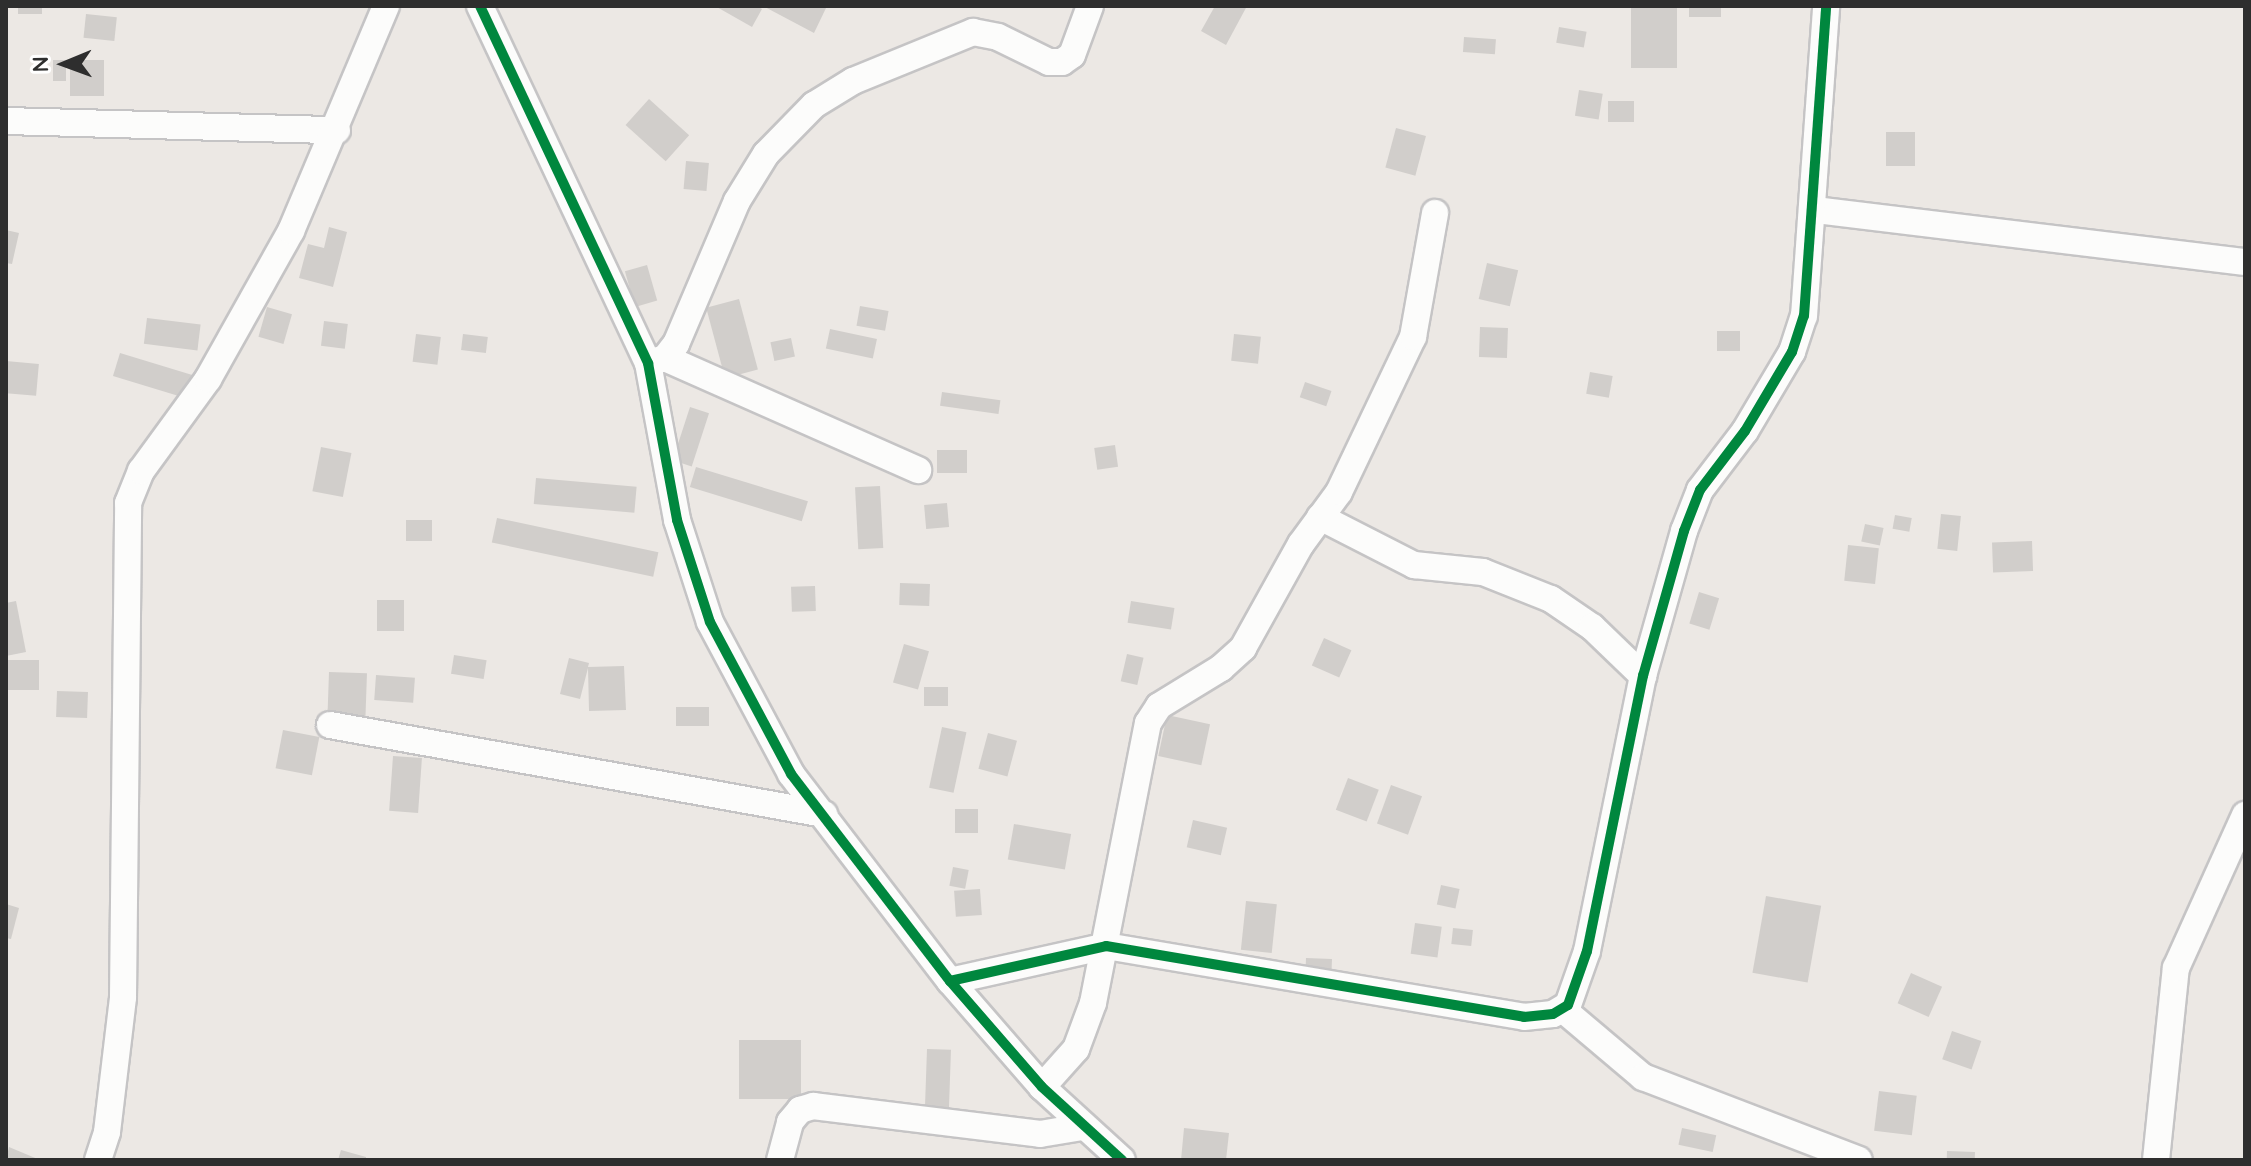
<!DOCTYPE html>
<html>
<head>
<meta charset="utf-8">
<style>
  body { margin:0 }
  #map { position:relative; width:2251px; height:1166px; overflow:hidden; background:#ece8e4; font-family:Quicksand,sans-serif }
  div>[style] { position:absolute }
  .building>* { inset:0; background:#d1cecb; transform-origin:0 0 }
  .roads { filter:drop-shadow(2px 0 #c5c4c5) drop-shadow(-2px 0 #c5c4c5) drop-shadow(0 2px #c5c4c5) drop-shadow(0 -2px #c5c4c5) }
  .street>* { height:26px; margin:-13px; padding:0 13px; transform-origin:13px; border-radius:13px; background:#fcfcfb }
  .cycleway>* { height:10px; margin:-5px; padding:0 5px; transform-origin:5px; border-radius:5px; background:#00873e }
  span { translate:-50% -50%; white-space:nowrap; text-align:center; line-height:1.15; -webkit-text-stroke:7px #fff; paint-order:stroke }
  .frame { position:absolute; inset:0; border:8px solid #2e2e2e; pointer-events:none }
  .north { position:absolute; left:24px; top:24px; width:80px; height:80px; -webkit-text-stroke:6px #fff; paint-order:stroke; rotate:269deg; font-size:22px; font-weight:700; line-height:32px; text-align:center; color:#2e2e2e }
  .north::after { content:''; display:block; margin:auto; width:28px; height:36px; background:#2e2e2e; clip-path:polygon(50% 0,100% 100%,50% 72%,0 100%) }
</style>
</head>
<body>
<div id="map">
  <div class="building">
    <div style="left:18px;top:6px;width:24px;height:8px"></div>
    <div style="clip-path:polygon(715px 6px,757px 6px,762px 9px,752px 27px)"></div>
    <div style="clip-path:polygon(763px 6px,827px 6px,814px 33px)"></div>
    <div style="clip-path:polygon(1215px 6px,1247px 6px,1226px 45px,1201px 31px)"></div>
    <div style="left:1631px;top:6px;width:46px;height:62px"></div>
    <div style="left:1689px;top:6px;width:32px;height:11px"></div>
    <div style="left:86px;top:14px;width:31px;height:24px;rotate:6deg"></div>
    <div style="left:1559px;top:27px;width:28px;height:16px;rotate:10deg"></div>
    <div style="left:1464px;top:37px;width:32px;height:15px;rotate:4deg"></div>
    <div style="left:53px;top:60px;width:13px;height:21px"></div>
    <div style="left:70px;top:60px;width:34px;height:36px"></div>
    <div style="left:1579px;top:90px;width:24px;height:26px;rotate:9deg"></div>
    <div style="left:649px;top:99px;width:54px;height:35px;rotate:42deg"></div>
    <div style="left:1608px;top:101px;width:26px;height:21px"></div>
    <div style="left:1396px;top:128px;width:31px;height:41px;rotate:15deg"></div>
    <div style="left:1886px;top:132px;width:29px;height:34px"></div>
    <div style="left:686px;top:161px;width:23px;height:28px;rotate:5deg"></div>
    <div style="clip-path:polygon(329px 227px,347px 232px,333px 287px,299px 278px,308px 244px,324px 248px)"></div>
    <div style="clip-path:polygon(6px 230px,19px 233px,12px 264px,6px 263px)"></div>
    <div style="left:1487px;top:263px;width:32px;height:37px;rotate:13deg"></div>
    <div style="left:647px;top:265px;width:37px;height:23px;rotate:74deg"></div>
    <div style="left:739px;top:299px;width:73px;height:34px;rotate:75deg"></div>
    <div style="left:860px;top:306px;width:29px;height:20px;rotate:10deg"></div>
    <div style="left:267px;top:307px;width:26px;height:31px;rotate:16deg"></div>
    <div style="left:147px;top:318px;width:54px;height:26px;rotate:7deg"></div>
    <div style="left:324px;top:321px;width:24px;height:25px;rotate:7deg"></div>
    <div style="left:1480px;top:327px;width:28px;height:30px;rotate:2deg"></div>
    <div style="left:830px;top:329px;width:48px;height:20px;rotate:12deg"></div>
    <div style="left:1717px;top:331px;width:23px;height:20px"></div>
    <div style="left:416px;top:334px;width:25px;height:28px;rotate:7deg"></div>
    <div style="left:463px;top:334px;width:25px;height:16px;rotate:7deg"></div>
    <div style="left:1234px;top:334px;width:27px;height:27px;rotate:6deg"></div>
    <div style="left:791px;top:338px;width:19px;height:21px;rotate:78deg"></div>
    <div style="left:120px;top:353px;width:79px;height:24px;rotate:17deg"></div>
    <div style="left:6px;top:361px;width:33px;height:32px;rotate:5deg"></div>
    <div style="left:1590px;top:372px;width:23px;height:22px;rotate:10deg"></div>
    <div style="left:1305px;top:382px;width:28px;height:16px;rotate:19deg"></div>
    <div style="left:942px;top:392px;width:59px;height:14px;rotate:8deg"></div>
    <div style="left:690px;top:407px;width:20px;height:56px;rotate:18deg"></div>
    <div style="left:1115px;top:445px;width:22px;height:21px;rotate:82deg"></div>
    <div style="left:321px;top:447px;width:31px;height:45px;rotate:11deg"></div>
    <div style="left:937px;top:450px;width:30px;height:23px"></div>
    <div style="left:696px;top:467px;width:117px;height:21px;rotate:17deg"></div>
    <div style="left:536px;top:478px;width:101px;height:26px;rotate:5deg"></div>
    <div style="left:880px;top:486px;width:62px;height:25px;rotate:87deg"></div>
    <div style="left:947px;top:503px;width:24px;height:23px;rotate:85deg"></div>
    <div style="left:1941px;top:514px;width:20px;height:35px;rotate:6deg"></div>
    <div style="left:1895px;top:515px;width:17px;height:14px;rotate:10deg"></div>
    <div style="left:497px;top:518px;width:165px;height:25px;rotate:12deg"></div>
    <div style="left:406px;top:520px;width:26px;height:21px"></div>
    <div style="left:1865px;top:524px;width:19px;height:18px;rotate:12deg"></div>
    <div style="left:2032px;top:541px;width:30px;height:40px;rotate:88deg"></div>
    <div style="left:1848px;top:545px;width:31px;height:36px;rotate:6deg"></div>
    <div style="left:900px;top:583px;width:30px;height:22px;rotate:2deg"></div>
    <div style="left:815px;top:586px;width:25px;height:24px;rotate:88deg"></div>
    <div style="left:1699px;top:592px;width:21px;height:33px;rotate:17deg"></div>
    <div style="left:377px;top:600px;width:27px;height:31px"></div>
    <div style="clip-path:polygon(16px 601px,26px 652px,6px 656px,6px 603px)"></div>
    <div style="left:1131px;top:601px;width:44px;height:22px;rotate:9deg"></div>
    <div style="left:1324px;top:638px;width:30px;height:30px;rotate:24deg"></div>
    <div style="left:904px;top:644px;width:26px;height:40px;rotate:16deg"></div>
    <div style="left:1127px;top:654px;width:17px;height:28px;rotate:13deg"></div>
    <div style="left:454px;top:655px;width:33px;height:19px;rotate:9deg"></div>
    <div style="clip-path:polygon(569px 658px,589px 663px,588px 667px,624px 666px,626px 710px,589px 711px,588px 668px,580px 699px,560px 694px)"></div>
    <div style="left:6px;top:660px;width:33px;height:30px"></div>
    <div style="left:329px;top:672px;width:38px;height:47px;rotate:2deg"></div>
    <div style="left:376px;top:675px;width:39px;height:25px;rotate:4deg"></div>
    <div style="left:924px;top:687px;width:24px;height:19px"></div>
    <div style="left:57px;top:691px;width:31px;height:26px;rotate:2deg"></div>
    <div style="left:676px;top:707px;width:33px;height:19px"></div>
    <div style="left:1167px;top:715px;width:44px;height:42px;rotate:12deg"></div>
    <div style="left:942px;top:727px;width:25px;height:62px;rotate:12deg"></div>
    <div style="left:283px;top:730px;width:37px;height:39px;rotate:11deg"></div>
    <div style="left:988px;top:733px;width:30px;height:37px;rotate:15deg"></div>
    <div style="left:393px;top:756px;width:29px;height:55px;rotate:4deg"></div>
    <div style="left:1348px;top:778px;width:33px;height:34px;rotate:21deg"></div>
    <div style="left:1391px;top:785px;width:33px;height:41px;rotate:20deg"></div>
    <div style="left:955px;top:809px;width:23px;height:24px"></div>
    <div style="left:1193px;top:820px;width:35px;height:28px;rotate:13deg"></div>
    <div style="left:1014px;top:824px;width:58px;height:36px;rotate:10deg"></div>
    <div style="left:953px;top:867px;width:16px;height:19px;rotate:11deg"></div>
    <div style="left:1441px;top:885px;width:19px;height:20px;rotate:12deg"></div>
    <div style="left:980px;top:889px;width:26px;height:26px;rotate:86deg"></div>
    <div style="left:1766px;top:896px;width:56px;height:78px;rotate:10deg"></div>
    <div style="left:1246px;top:901px;width:31px;height:49px;rotate:6deg"></div>
    <div style="clip-path:polygon(6px 904px,19px 908px,11px 939px,6px 938px)"></div>
    <div style="left:1415px;top:923px;width:27px;height:31px;rotate:8deg"></div>
    <div style="left:1453px;top:928px;width:20px;height:16px;rotate:6deg"></div>
    <div style="left:1306px;top:958px;width:26px;height:19px;rotate:2deg"></div>
    <div style="left:1911px;top:973px;width:34px;height:33px;rotate:24deg"></div>
    <div style="left:1952px;top:1031px;width:31px;height:30px;rotate:19deg"></div>
    <div style="left:739px;top:1040px;width:62px;height:59px"></div>
    <div style="left:927px;top:1049px;width:24px;height:62px;rotate:2deg"></div>
    <div style="left:1879px;top:1091px;width:38px;height:40px;rotate:7deg"></div>
    <div style="clip-path:polygon(1184px 1128px,1229px 1133px,1226px 1160px,1181px 1160px)"></div>
    <div style="left:1682px;top:1128px;width:35px;height:17px;rotate:12deg"></div>
    <div style="clip-path:polygon(9px 1147px,40px 1160px,6px 1160px)"></div>
    <div style="clip-path:polygon(341px 1150px,366px 1157px,366px 1160px,338px 1160px)"></div>
    <div style="left:1947px;top:1151px;width:28px;height:9px;rotate:2deg"></div>
  </div>
  <div class="roads">
    <div class="street">
      <div style="left:480px;top:6px;width:395px;rotate:64.8deg"></div>
      <div style="left:648px;top:363px;width:160px;rotate:79.5deg"></div>
      <div style="left:677px;top:520px;width:107px;rotate:72.1deg"></div>
      <div style="left:710px;top:622px;width:172px;rotate:61.9deg"></div>
      <div style="left:791px;top:774px;width:261px;rotate:52.5deg"></div>
      <div style="left:950px;top:981px;width:140px;rotate:49deg"></div>
      <div style="left:1042px;top:1087px;width:108px;rotate:42.4deg"></div>
      <div style="left:6px;top:121px;width:331px;rotate:1.6deg"></div>
      <div style="left:1815px;top:210px;width:433px;rotate:6.9deg"></div>
      <div style="left:665px;top:358px;width:277px;rotate:23.9deg"></div>
      <div style="left:648px;top:363px;width:18px;rotate:-16deg"></div>
      <div style="left:665px;top:358px;width:18px;rotate:-52deg"></div>
      <div style="left:676px;top:344px;width:155px;rotate:-66.9deg"></div>
      <div style="left:737px;top:201px;width:55px;rotate:-58.3deg"></div>
      <div style="left:766px;top:154px;width:69px;rotate:-45.6deg"></div>
      <div style="left:814px;top:105px;width:46px;rotate:-31.6deg"></div>
      <div style="left:853px;top:81px;width:130px;rotate:-22.2deg"></div>
      <div style="left:973px;top:32px;width:25px;rotate:11deg"></div>
      <div style="left:998px;top:37px;width:57px;rotate:26.1deg"></div>
      <div style="left:1049px;top:62px;width:13px"></div>
      <div style="left:1062px;top:62px;width:12px;rotate:-35deg"></div>
      <div style="left:1072px;top:55px;width:52px;rotate:-69.8deg"></div>
      <div style="left:1320px;top:517px;width:106px;rotate:27.1deg"></div>
      <div style="left:1414px;top:565px;width:69px;rotate:5.8deg"></div>
      <div style="left:1483px;top:572px;width:73px;rotate:21.7deg"></div>
      <div style="left:1551px;top:599px;width:50px;rotate:34.3deg"></div>
      <div style="left:1592px;top:627px;width:71px;rotate:43.9deg"></div>
      <div style="left:330px;top:725px;width:502px;rotate:10.21deg"></div>
      <div style="left:950px;top:981px;width:160px;rotate:-12.6deg"></div>
      <div style="left:1106px;top:946px;width:424px;rotate:9.6deg"></div>
      <div style="left:1524px;top:1017px;width:29px;rotate:-6deg"></div>
      <div style="left:1553px;top:1014px;width:17px;rotate:-31deg"></div>
      <div style="left:1568px;top:1005px;width:57px;rotate:-70.6deg"></div>
      <div style="left:1587px;top:951px;width:281px;rotate:-78.5deg"></div>
      <div style="left:1643px;top:676px;width:151px;rotate:-74.2deg"></div>
      <div style="left:1684px;top:531px;width:44px;rotate:-68.7deg"></div>
      <div style="left:1700px;top:490px;width:74px;rotate:-52.7deg"></div>
      <div style="left:1745px;top:431px;width:92px;rotate:-59.3deg"></div>
      <div style="left:1792px;top:352px;width:38px;rotate:-72deg"></div>
      <div style="left:1804px;top:316px;width:311px;rotate:-85.9deg"></div>
      <div style="left:1568px;top:1005px;width:7px;rotate:106deg"></div>
      <div style="left:1566px;top:1012px;width:101px;rotate:40.2deg"></div>
      <div style="left:1643px;top:1077px;width:231px;rotate:21deg"></div>
      <div style="left:1042px;top:1087px;width:51px;rotate:-48.2deg"></div>
      <div style="left:1076px;top:1049px;width:49px;rotate:-69.7deg"></div>
      <div style="left:1093px;top:1003px;width:285px;rotate:-78.9deg"></div>
      <div style="left:1148px;top:723px;width:20px;rotate:-57deg"></div>
      <div style="left:1159px;top:706px;width:73px;rotate:-31.5deg"></div>
      <div style="left:1221px;top:668px;width:30px;rotate:-42deg"></div>
      <div style="left:1243px;top:648px;width:119px;rotate:-60.9deg"></div>
      <div style="left:1301px;top:544px;width:64px;rotate:-53.8deg"></div>
      <div style="left:1339px;top:492px;width:172px;rotate:-64.5deg"></div>
      <div style="left:1413px;top:337px;width:126px;rotate:-79.9deg"></div>
      <div style="left:98px;top:1160px;width:29px;rotate:-72deg"></div>
      <div style="left:107px;top:1132px;width:136px;rotate:-83.2deg"></div>
      <div style="left:123px;top:997px;width:494px;rotate:-89.4deg"></div>
      <div style="left:128px;top:503px;width:35px;rotate:-68deg"></div>
      <div style="left:141px;top:471px;width:114px;rotate:-53.9deg"></div>
      <div style="left:208px;top:379px;width:170px;rotate:-60.7deg"></div>
      <div style="left:291px;top:231px;width:244px;rotate:-67.1deg"></div>
      <div style="left:780px;top:1160px;width:39px;rotate:-75deg"></div>
      <div style="left:790px;top:1122px;width:16px;rotate:-50deg"></div>
      <div style="left:800px;top:1110px;width:14px;rotate:-17deg"></div>
      <div style="left:813px;top:1106px;width:229px;rotate:7deg"></div>
      <div style="left:1040px;top:1134px;width:43px;rotate:-9.5deg"></div>
      <div style="left:2156px;top:1160px;width:193px;rotate:-84.1deg"></div>
      <div style="left:2176px;top:968px;width:168px;rotate:-65.7deg"></div>
    </div>
  </div>
  <div class="cycleway">
    <div style="left:480px;top:6px;width:395px;rotate:64.8deg"></div>
    <div style="left:648px;top:363px;width:160px;rotate:79.5deg"></div>
    <div style="left:677px;top:520px;width:107px;rotate:72.1deg"></div>
    <div style="left:710px;top:622px;width:172px;rotate:61.9deg"></div>
    <div style="left:791px;top:774px;width:261px;rotate:52.5deg"></div>
    <div style="left:950px;top:981px;width:140px;rotate:49deg"></div>
    <div style="left:1042px;top:1087px;width:108px;rotate:42.4deg"></div>
    <div style="left:950px;top:981px;width:160px;rotate:-12.6deg"></div>
    <div style="left:1106px;top:946px;width:424px;rotate:9.6deg"></div>
    <div style="left:1524px;top:1017px;width:29px;rotate:-6deg"></div>
    <div style="left:1553px;top:1014px;width:17px;rotate:-31deg"></div>
    <div style="left:1568px;top:1005px;width:57px;rotate:-70.6deg"></div>
    <div style="left:1587px;top:951px;width:281px;rotate:-78.5deg"></div>
    <div style="left:1643px;top:676px;width:151px;rotate:-74.2deg"></div>
    <div style="left:1684px;top:531px;width:44px;rotate:-68.7deg"></div>
    <div style="left:1700px;top:490px;width:74px;rotate:-52.7deg"></div>
    <div style="left:1745px;top:431px;width:92px;rotate:-59.3deg"></div>
    <div style="left:1792px;top:352px;width:38px;rotate:-72deg"></div>
    <div style="left:1804px;top:316px;width:311px;rotate:-85.9deg"></div>
  </div>
  <div class="frame"></div>
  <div class="north">N</div>
</div>
</body>
</html>
